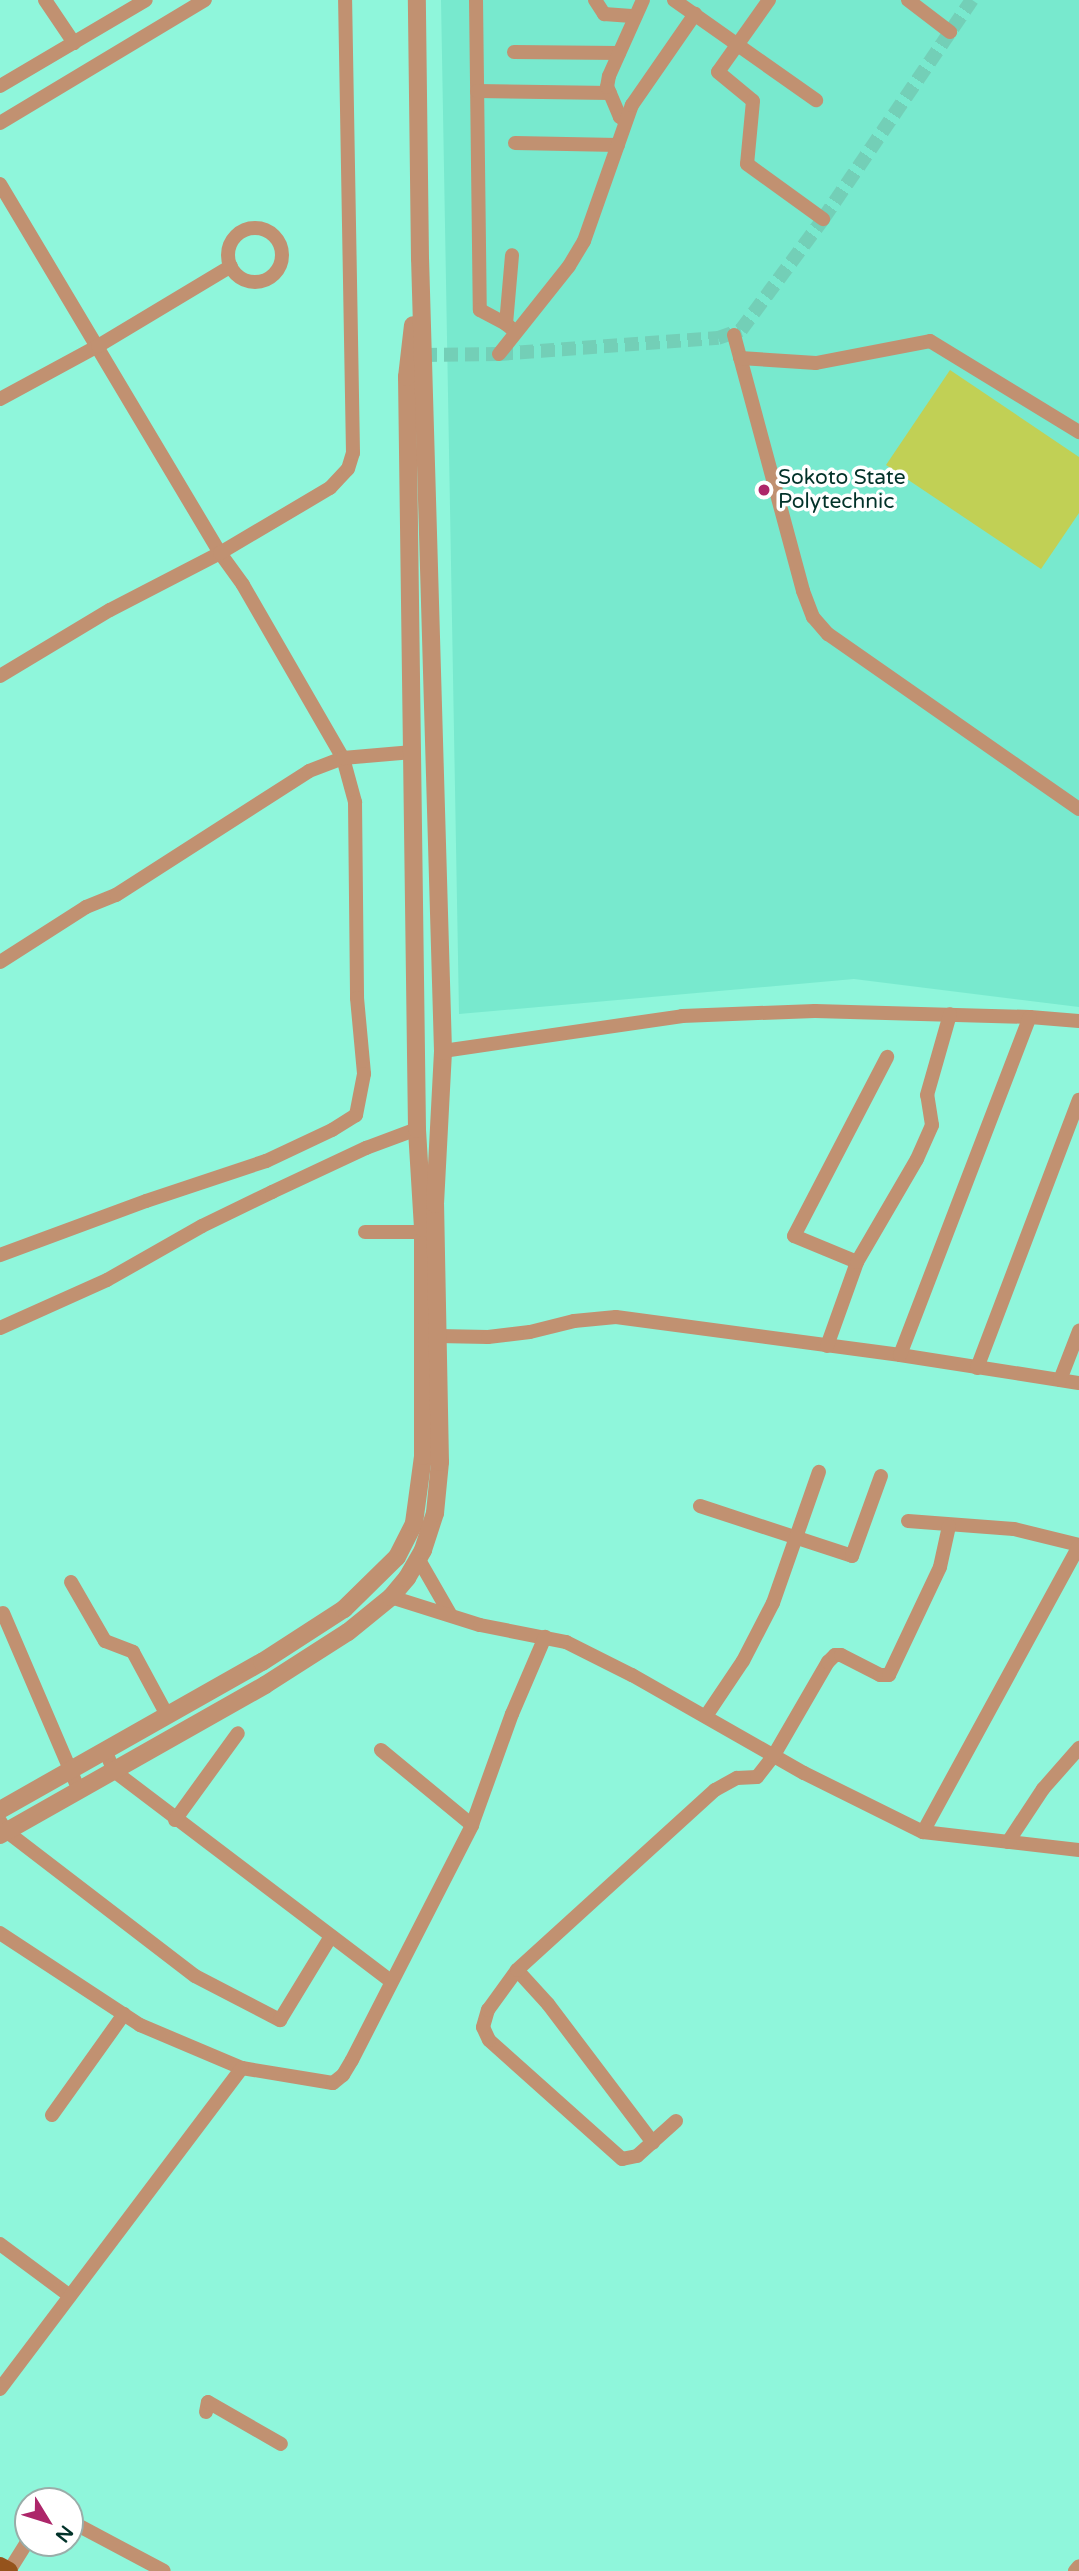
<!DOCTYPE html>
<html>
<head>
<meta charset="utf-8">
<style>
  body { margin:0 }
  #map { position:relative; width:1079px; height:2571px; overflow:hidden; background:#8ff6db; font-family:"Varela Round",sans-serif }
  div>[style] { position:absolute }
  .built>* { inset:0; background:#78e9ce }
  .green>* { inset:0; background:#c1d055 }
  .minor-tunnel>* { height:14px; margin-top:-7px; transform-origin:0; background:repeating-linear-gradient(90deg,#73cfb7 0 14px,transparent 0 21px) }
  .minor>* { height:14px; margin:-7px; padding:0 7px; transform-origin:7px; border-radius:7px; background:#c19171 }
  .minor>.ring { margin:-7px; padding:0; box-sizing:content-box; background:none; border:14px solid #c19171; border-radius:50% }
  .tertiary>* { height:18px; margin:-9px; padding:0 9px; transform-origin:9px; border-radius:9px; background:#c19171 }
  .primary>* { height:18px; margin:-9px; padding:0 9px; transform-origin:9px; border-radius:9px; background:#95531c }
  .dots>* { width:19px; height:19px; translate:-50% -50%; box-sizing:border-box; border:4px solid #fff; border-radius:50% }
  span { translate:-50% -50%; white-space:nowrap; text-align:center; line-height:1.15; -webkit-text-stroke:7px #fff; paint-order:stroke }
  .poi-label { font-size:21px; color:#023229 }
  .left { translate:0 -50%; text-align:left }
  .north { position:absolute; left:14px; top:2487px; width:70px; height:70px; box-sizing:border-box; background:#fff; border:2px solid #9aada9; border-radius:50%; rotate:128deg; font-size:19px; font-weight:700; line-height:28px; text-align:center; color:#023229 }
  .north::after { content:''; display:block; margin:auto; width:24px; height:32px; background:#ad266a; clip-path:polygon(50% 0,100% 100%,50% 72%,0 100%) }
</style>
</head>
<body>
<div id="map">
  <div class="built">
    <div style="clip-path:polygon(441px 0,1079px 0,1079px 1007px,854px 979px,459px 1014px)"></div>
  </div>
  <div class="green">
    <div style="clip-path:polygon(950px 370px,1079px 457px,1079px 513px,1041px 569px,886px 465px)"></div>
  </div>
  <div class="minor-tunnel">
    <div style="left:423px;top:355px;width:76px;rotate:-0.8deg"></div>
    <div style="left:499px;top:354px;width:220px;rotate:-4.2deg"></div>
    <div style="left:718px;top:338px;width:24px;rotate:-19deg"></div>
    <div style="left:741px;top:330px;width:138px;rotate:-53.5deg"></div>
    <div style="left:823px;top:219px;width:265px;rotate:-55.8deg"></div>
  </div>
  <div class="minor">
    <div style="left:45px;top:0;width:52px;rotate:56deg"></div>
    <div style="left:476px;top:0;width:310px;rotate:89.3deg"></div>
    <div style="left:480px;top:310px;width:30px;rotate:28deg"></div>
    <div style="left:595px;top:0;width:17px;rotate:57deg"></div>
    <div style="left:604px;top:14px;width:31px;rotate:4deg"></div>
    <div style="left:674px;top:0;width:174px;rotate:35.2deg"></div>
    <div style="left:769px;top:0;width:88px;rotate:125.3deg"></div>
    <div style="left:718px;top:72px;width:45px;rotate:39.6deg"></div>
    <div style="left:753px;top:101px;width:63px;rotate:95.4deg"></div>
    <div style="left:747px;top:164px;width:94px;rotate:35.9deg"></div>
    <div style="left:908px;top:0;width:53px;rotate:37.3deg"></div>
    <div style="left:514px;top:52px;width:105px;rotate:0.5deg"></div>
    <div style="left:0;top:86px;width:169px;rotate:-30.5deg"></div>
    <div style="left:477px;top:91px;width:133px;rotate:0.9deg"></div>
    <div style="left:626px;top:120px;width:7px;rotate:-153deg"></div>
    <div style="left:620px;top:117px;width:33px;rotate:-113deg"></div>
    <div style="left:607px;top:87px;width:11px;rotate:-80deg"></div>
    <div style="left:609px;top:76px;width:83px;rotate:-65.9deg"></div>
    <div style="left:0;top:123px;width:239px;rotate:-31deg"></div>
    <div style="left:515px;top:143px;width:103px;rotate:1.1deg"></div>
    <div style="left:0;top:184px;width:430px;rotate:59.2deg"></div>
    <div style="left:220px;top:553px;width:39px;rotate:54deg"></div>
    <div style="left:243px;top:585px;width:200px;rotate:60deg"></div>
    <div style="left:343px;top:758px;width:46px;rotate:74.7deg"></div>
    <div style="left:355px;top:802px;width:196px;rotate:89.4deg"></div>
    <div style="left:357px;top:998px;width:76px;rotate:84.7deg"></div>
    <div style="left:364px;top:1074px;width:42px;rotate:101deg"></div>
    <div style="left:356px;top:1115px;width:28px;rotate:148deg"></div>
    <div style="left:332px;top:1130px;width:73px;rotate:154.8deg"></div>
    <div style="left:266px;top:1161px;width:126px;rotate:161.6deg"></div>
    <div style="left:146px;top:1201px;width:156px;rotate:159.7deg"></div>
    <div class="ring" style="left:228px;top:228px;width:40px;height:40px"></div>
    <div style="left:511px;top:328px;width:6px;rotate:-141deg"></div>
    <div style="left:506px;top:324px;width:69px;rotate:-85deg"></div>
    <div style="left:734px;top:335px;width:265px;rotate:74.9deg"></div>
    <div style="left:803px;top:591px;width:28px;rotate:69deg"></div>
    <div style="left:813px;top:617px;width:23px;rotate:49deg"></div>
    <div style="left:828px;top:634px;width:306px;rotate:34.9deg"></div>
    <div style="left:499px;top:354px;width:112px;rotate:-51.5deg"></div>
    <div style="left:569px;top:266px;width:29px;rotate:-59deg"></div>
    <div style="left:584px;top:241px;width:144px;rotate:-70.6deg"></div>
    <div style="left:632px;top:105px;width:111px;rotate:-55.3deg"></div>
    <div style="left:740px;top:358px;width:76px;rotate:3.8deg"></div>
    <div style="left:816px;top:363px;width:116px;rotate:-10.9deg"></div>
    <div style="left:930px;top:341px;width:175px;rotate:31.4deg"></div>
    <div style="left:0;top:399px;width:111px;rotate:-28.4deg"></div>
    <div style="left:98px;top:346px;width:155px;rotate:-31deg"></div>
    <div style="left:0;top:676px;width:128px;rotate:-31deg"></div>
    <div style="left:110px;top:610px;width:124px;rotate:-27.4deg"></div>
    <div style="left:220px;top:553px;width:128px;rotate:-30.6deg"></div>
    <div style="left:330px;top:488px;width:26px;rotate:-47deg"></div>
    <div style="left:348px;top:469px;width:17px;rotate:-73deg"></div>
    <div style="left:353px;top:453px;width:453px;rotate:-91deg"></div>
    <div style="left:0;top:962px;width:102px;rotate:-32.6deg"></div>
    <div style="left:86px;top:907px;width:32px;rotate:-22deg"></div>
    <div style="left:116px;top:895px;width:229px;rotate:-32.7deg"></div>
    <div style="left:309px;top:771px;width:36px;rotate:-21deg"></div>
    <div style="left:343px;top:758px;width:70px;rotate:-4.9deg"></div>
    <div style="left:443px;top:1051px;width:242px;rotate:-8.3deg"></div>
    <div style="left:682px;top:1016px;width:133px;rotate:-2.2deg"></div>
    <div style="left:815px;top:1011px;width:215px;rotate:1.6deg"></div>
    <div style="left:1030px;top:1017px;width:49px;rotate:4.7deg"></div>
    <div style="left:365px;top:1232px;width:58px"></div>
    <div style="left:857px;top:1262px;width:68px;rotate:-157.6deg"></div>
    <div style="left:794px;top:1236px;width:202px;rotate:-62.5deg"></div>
    <div style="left:0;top:1328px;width:117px;rotate:-24.2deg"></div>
    <div style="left:107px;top:1280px;width:109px;rotate:-29.6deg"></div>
    <div style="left:202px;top:1226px;width:78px;rotate:-25.9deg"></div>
    <div style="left:272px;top:1192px;width:104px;rotate:-25.1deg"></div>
    <div style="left:366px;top:1148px;width:54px;rotate:-20.4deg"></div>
    <div style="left:438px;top:1336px;width:50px;rotate:1.1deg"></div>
    <div style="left:488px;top:1337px;width:42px;rotate:-6.8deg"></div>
    <div style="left:530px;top:1332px;width:45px;rotate:-14deg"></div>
    <div style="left:574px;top:1321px;width:42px;rotate:-5.4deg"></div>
    <div style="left:616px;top:1317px;width:287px;rotate:7.6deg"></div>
    <div style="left:900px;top:1355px;width:181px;rotate:8.9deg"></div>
    <div style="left:827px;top:1346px;width:89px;rotate:-70.3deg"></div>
    <div style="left:857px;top:1262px;width:119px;rotate:-59.8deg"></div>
    <div style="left:917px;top:1159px;width:37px;rotate:-66deg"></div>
    <div style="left:932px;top:1125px;width:30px;rotate:-99deg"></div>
    <div style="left:927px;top:1095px;width:84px;rotate:-74.1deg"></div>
    <div style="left:900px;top:1355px;width:362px;rotate:-69deg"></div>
    <div style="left:977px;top:1368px;width:287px;rotate:-69.2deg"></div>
    <div style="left:1060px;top:1380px;width:53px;rotate:-68.8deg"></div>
    <div style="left:700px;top:1506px;width:160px;rotate:18.2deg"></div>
    <div style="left:852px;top:1556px;width:85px;rotate:-70.1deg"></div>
    <div style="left:908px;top:1521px;width:106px;rotate:4.3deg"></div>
    <div style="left:1014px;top:1529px;width:67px;rotate:13.8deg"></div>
    <div style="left:419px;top:1560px;width:62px;rotate:60.1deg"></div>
    <div style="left:71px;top:1582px;width:68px;rotate:60deg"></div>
    <div style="left:105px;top:1641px;width:30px;rotate:21deg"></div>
    <div style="left:133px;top:1652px;width:72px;rotate:61.6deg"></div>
    <div style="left:391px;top:1597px;width:93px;rotate:17.5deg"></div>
    <div style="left:480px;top:1625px;width:88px;rotate:11.2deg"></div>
    <div style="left:566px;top:1642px;width:74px;rotate:26.6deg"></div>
    <div style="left:632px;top:1675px;width:198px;rotate:29.7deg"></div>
    <div style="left:804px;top:1773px;width:133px;rotate:26.4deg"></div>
    <div style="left:923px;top:1832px;width:157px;rotate:6.6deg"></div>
    <div style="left:3px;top:1613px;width:193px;rotate:66.8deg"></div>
    <div style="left:706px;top:1716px;width:66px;rotate:-56.1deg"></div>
    <div style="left:743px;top:1661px;width:65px;rotate:-62.7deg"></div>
    <div style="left:773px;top:1603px;width:139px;rotate:-70.7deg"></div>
    <div style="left:105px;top:1750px;width:23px;rotate:67deg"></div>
    <div style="left:114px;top:1771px;width:348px;rotate:37.2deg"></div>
    <div style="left:381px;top:1750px;width:118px;rotate:39.5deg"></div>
    <div style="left:175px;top:1820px;width:107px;rotate:-54.1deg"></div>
    <div style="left:0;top:1821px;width:12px;rotate:59deg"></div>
    <div style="left:6px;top:1831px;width:238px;rotate:37.5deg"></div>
    <div style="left:195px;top:1976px;width:96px;rotate:27.4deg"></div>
    <div style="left:280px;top:2020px;width:98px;rotate:-58.7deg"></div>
    <div style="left:923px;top:1832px;width:326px;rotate:-61.4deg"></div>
    <div style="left:1008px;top:1842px;width:64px;rotate:-56.6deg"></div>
    <div style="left:1043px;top:1789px;width:55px;rotate:-48.7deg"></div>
    <div style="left:0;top:1933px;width:168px;rotate:33.3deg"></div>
    <div style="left:140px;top:2025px;width:111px;rotate:22.9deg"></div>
    <div style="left:242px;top:2068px;width:92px;rotate:9.4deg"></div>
    <div style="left:333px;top:2083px;width:13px;rotate:-39deg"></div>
    <div style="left:343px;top:2075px;width:17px;rotate:-59deg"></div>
    <div style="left:352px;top:2060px;width:264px;rotate:-62.9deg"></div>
    <div style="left:472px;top:1825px;width:118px;rotate:-70.2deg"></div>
    <div style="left:512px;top:1714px;width:84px;rotate:-66.8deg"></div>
    <div style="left:517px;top:1970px;width:46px;rotate:47.6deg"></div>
    <div style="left:548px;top:2004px;width:174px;rotate:52.9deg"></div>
    <div style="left:52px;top:2115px;width:124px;rotate:-54.5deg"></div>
    <div style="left:676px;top:2121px;width:52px;rotate:138.1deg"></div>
    <div style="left:637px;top:2156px;width:15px;rotate:169deg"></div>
    <div style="left:622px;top:2159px;width:178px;rotate:-138.2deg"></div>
    <div style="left:489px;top:2040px;width:14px;rotate:-115deg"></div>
    <div style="left:483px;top:2027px;width:18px;rotate:-74deg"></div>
    <div style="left:488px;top:2010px;width:49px;rotate:-54.1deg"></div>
    <div style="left:517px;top:1970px;width:268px;rotate:-42.3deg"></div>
    <div style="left:715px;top:1790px;width:25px;rotate:-29deg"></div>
    <div style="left:737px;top:1778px;width:20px;rotate:-3deg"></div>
    <div style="left:757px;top:1777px;width:28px;rotate:-52deg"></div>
    <div style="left:774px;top:1755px;width:108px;rotate:-59.9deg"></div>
    <div style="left:828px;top:1662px;width:10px;rotate:-45deg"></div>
    <div style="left:835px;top:1655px;width:6px"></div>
    <div style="left:841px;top:1655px;width:44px;rotate:27.1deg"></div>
    <div style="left:880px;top:1675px;width:9px"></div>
    <div style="left:889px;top:1675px;width:119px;rotate:-64.7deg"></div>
    <div style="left:940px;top:1567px;width:42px;rotate:-77.6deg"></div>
    <div style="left:0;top:2244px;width:87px;rotate:36.6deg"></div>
    <div style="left:0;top:2389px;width:402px;rotate:-53deg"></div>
    <div style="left:206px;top:2412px;width:10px;rotate:-79deg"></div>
    <div style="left:208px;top:2402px;width:84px;rotate:29.9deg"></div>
    <div style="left:70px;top:2521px;width:106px;rotate:28deg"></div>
    <div style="left:9px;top:2571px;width:36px;rotate:-58deg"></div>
    <div style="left:1075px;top:2571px;width:6px;rotate:-51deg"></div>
  </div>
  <div class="tertiary">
    <div style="left:0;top:1810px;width:301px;rotate:-29.5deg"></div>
    <div style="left:262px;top:1662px;width:98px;rotate:-32.9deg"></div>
    <div style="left:344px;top:1609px;width:74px;rotate:-44.5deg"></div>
    <div style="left:397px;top:1557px;width:38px;rotate:-63deg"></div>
    <div style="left:414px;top:1523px;width:68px;rotate:-82.3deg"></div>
    <div style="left:423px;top:1456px;width:228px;rotate:-90deg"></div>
    <div style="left:423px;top:1228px;width:99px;rotate:-93.5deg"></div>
    <div style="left:417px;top:1129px;width:752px;rotate:-90.76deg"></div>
    <div style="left:407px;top:377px;width:52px;rotate:-83.4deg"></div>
    <div style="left:0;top:1835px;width:305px;rotate:-29.5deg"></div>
    <div style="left:265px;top:1685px;width:98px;rotate:-32.6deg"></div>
    <div style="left:348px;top:1632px;width:55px;rotate:-39.1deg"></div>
    <div style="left:391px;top:1597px;width:25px;rotate:-50deg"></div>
    <div style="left:407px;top:1578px;width:32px;rotate:-60deg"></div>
    <div style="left:423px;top:1550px;width:39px;rotate:-72deg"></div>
    <div style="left:435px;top:1513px;width:51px;rotate:-84.4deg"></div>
    <div style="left:440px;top:1462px;width:258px;rotate:-91.1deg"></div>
    <div style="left:435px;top:1204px;width:153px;rotate:-87deg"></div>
    <div style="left:443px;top:1051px;width:792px;rotate:-91.66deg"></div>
    <div style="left:420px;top:259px;width:259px;rotate:-90.7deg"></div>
  </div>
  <div class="primary">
    <div style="left:0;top:2566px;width:10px;rotate:29deg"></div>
  </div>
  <div class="dots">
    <div style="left:764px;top:490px;background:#ad266a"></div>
  </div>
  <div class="poi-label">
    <span class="left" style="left:778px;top:490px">Sokoto State<br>Polytechnic</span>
  </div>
  <div class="north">N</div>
</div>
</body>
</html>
